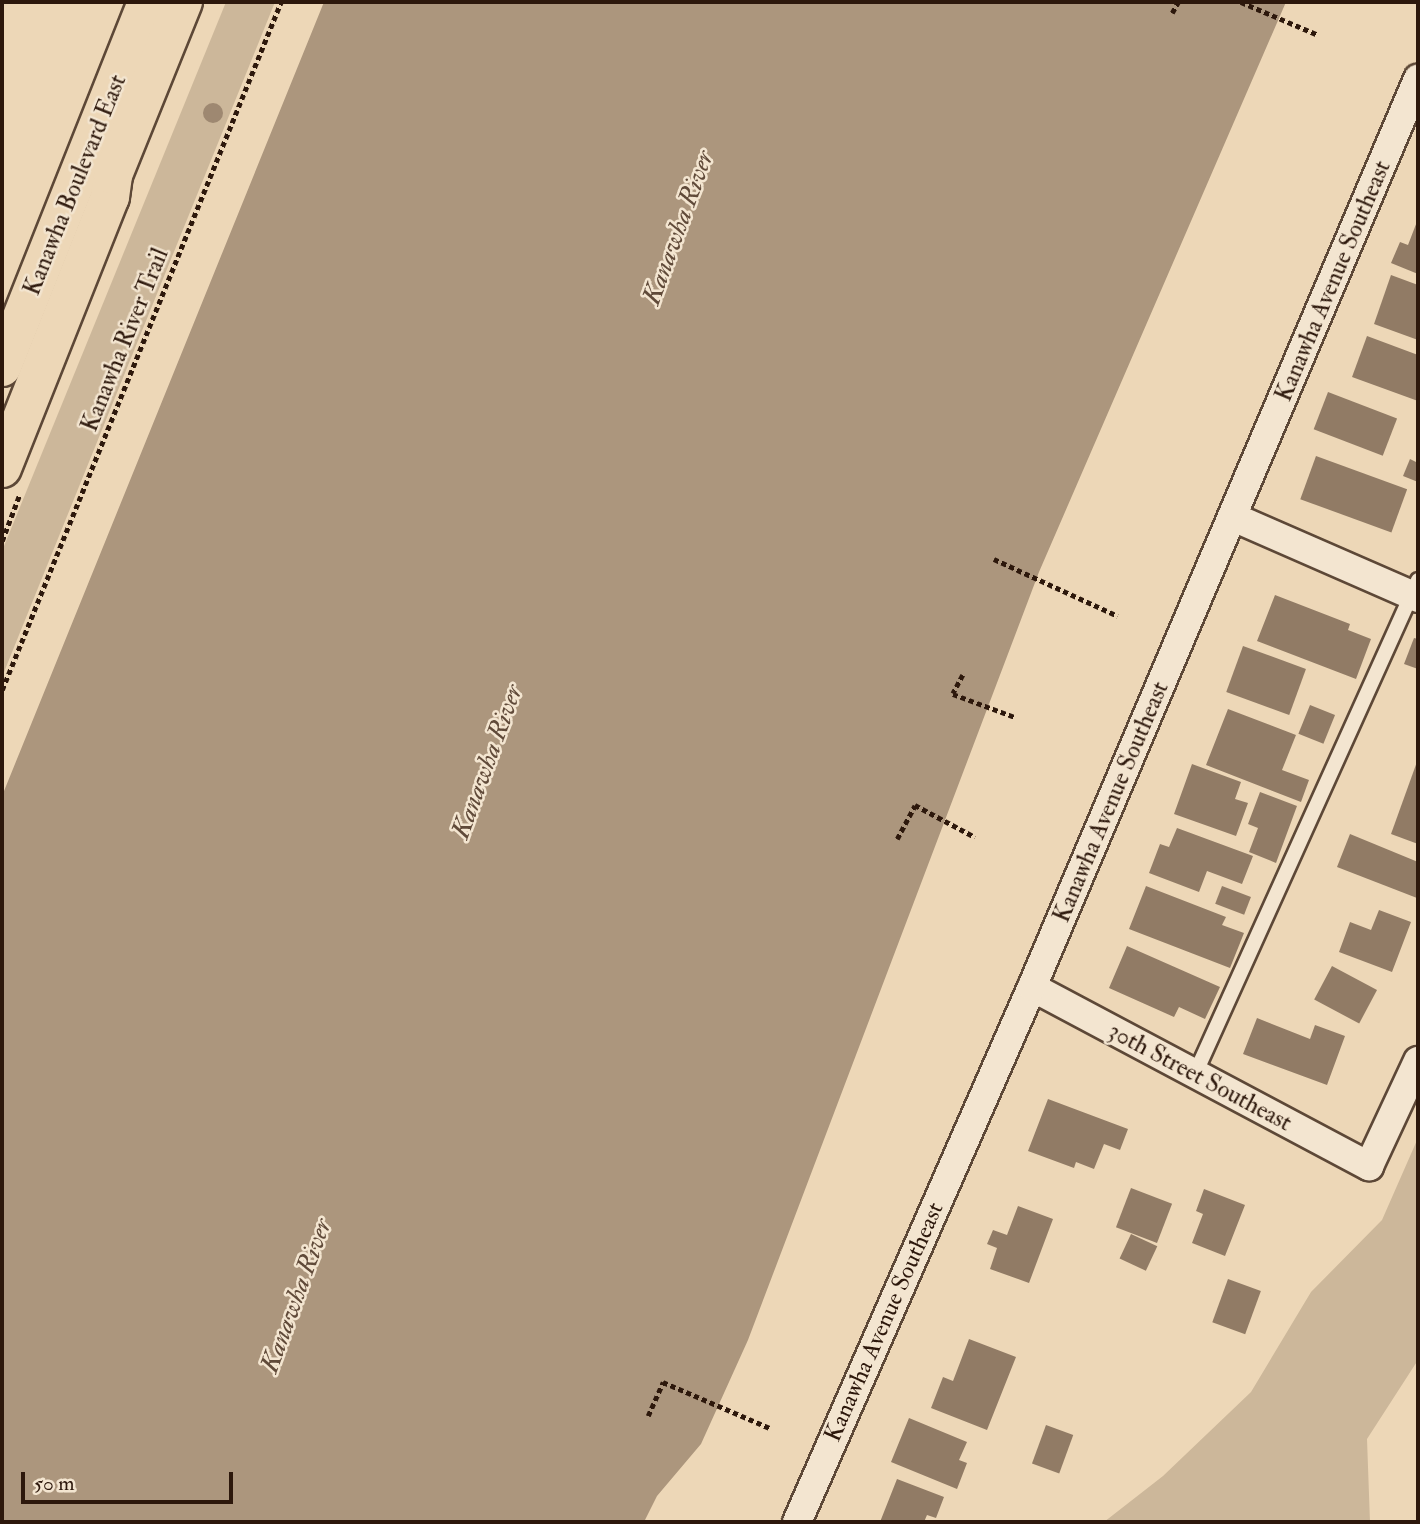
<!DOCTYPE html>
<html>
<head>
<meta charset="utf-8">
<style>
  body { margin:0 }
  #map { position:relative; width:1420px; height:1524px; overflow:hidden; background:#edd7b7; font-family:"IM FELL Double Pica",serif }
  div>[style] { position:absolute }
  .green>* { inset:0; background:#ccb79a }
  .water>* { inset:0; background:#ac967d }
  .building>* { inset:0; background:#917b65; transform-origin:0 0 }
  .path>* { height:4.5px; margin-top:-2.25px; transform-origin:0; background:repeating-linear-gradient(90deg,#2d180c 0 5px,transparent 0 8.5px) }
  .roads { filter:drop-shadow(2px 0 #5d4837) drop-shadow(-2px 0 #5d4837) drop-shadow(0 2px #5d4837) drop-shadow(0 -2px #5d4837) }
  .service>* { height:14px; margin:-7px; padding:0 7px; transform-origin:7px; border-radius:7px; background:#f3e5d0 }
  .minor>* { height:28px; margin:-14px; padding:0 14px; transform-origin:14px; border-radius:14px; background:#f3e5d0 }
  .primary>* { height:38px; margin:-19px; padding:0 19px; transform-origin:19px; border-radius:19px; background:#edd7b7 }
  .trees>* { width:20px; height:20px; margin:-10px; border-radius:50%; background:#9e8871 }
  span { translate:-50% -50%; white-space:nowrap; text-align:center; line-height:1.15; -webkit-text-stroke:5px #f3e5d0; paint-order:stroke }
  .street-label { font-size:24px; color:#2d180c }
  .water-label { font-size:26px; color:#604a39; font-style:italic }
  .frame { position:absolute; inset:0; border:4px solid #2d180c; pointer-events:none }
  .scale { position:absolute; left:21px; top:1472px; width:212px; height:32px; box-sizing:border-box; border:4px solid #2d180c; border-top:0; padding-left:9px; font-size:21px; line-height:24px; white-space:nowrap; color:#2d180c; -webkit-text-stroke:5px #f3e5d0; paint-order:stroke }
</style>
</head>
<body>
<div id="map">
  <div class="green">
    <div style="clip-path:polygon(226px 2px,275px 2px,2px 677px,2px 551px)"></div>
    <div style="clip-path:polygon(1418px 1138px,1418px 1360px,1367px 1439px,1370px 1522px,1104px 1522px,1163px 1476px,1251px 1392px,1311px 1292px,1382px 1220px)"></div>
  </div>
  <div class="water">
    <div style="clip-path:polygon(324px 2px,1286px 2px,1039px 572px,748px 1340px,701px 1444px,657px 1496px,644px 1522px,2px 1522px,2px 796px)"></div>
  </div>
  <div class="building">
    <div style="clip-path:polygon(1418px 219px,1418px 274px,1391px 263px,1400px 242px,1408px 245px)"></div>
    <div style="clip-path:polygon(1391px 275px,1418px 285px,1418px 340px,1374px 324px)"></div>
    <div style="clip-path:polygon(1367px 336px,1418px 355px,1418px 401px,1352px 377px)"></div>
    <div style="left:1328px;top:392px;width:74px;height:40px;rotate:21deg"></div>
    <div style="left:1316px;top:456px;width:97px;height:46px;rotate:20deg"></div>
    <div style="clip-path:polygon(1410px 459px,1418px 463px,1418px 482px,1403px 476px)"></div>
    <div style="clip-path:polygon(1275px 595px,1350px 624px,1348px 630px,1371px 639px,1356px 679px,1257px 641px)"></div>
    <div style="clip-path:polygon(1414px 638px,1418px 639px,1418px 669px,1404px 664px)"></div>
    <div style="left:1243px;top:646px;width:67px;height:49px;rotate:20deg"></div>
    <div style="left:1310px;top:705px;width:27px;height:31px;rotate:22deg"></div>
    <div style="clip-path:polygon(1228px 709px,1296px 735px,1282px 770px,1309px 780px,1301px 802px,1206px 765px)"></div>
    <div style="clip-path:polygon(1418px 759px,1418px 844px,1391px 834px)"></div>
    <div style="clip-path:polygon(1192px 764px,1241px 782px,1235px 799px,1248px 803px,1236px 836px,1174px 814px)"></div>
    <div style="clip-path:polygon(1260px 792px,1297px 806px,1276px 863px,1249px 852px,1258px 828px,1248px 824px)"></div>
    <div style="clip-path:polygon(1177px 828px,1253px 856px,1242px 884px,1207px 871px,1199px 892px,1149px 873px,1160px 844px,1169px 847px)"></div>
    <div style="clip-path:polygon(1350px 834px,1418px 862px,1417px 898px,1337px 867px)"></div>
    <div style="clip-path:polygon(1146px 886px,1226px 917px,1222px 925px,1244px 933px,1230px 968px,1129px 929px)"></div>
    <div style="left:1222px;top:886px;width:31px;height:19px;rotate:21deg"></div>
    <div style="clip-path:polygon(1379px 910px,1411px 922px,1392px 972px,1339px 952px,1350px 922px,1371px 930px)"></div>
    <div style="clip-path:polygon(1127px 946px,1220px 987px,1205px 1019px,1179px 1007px,1174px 1017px,1109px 988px)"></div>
    <div style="left:1332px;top:966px;width:51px;height:38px;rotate:28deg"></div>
    <div style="clip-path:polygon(1257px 1018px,1310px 1039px,1315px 1025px,1345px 1036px,1327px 1085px,1243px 1054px)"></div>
    <div style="clip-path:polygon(1048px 1099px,1128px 1129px,1120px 1150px,1104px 1144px,1094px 1169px,1076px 1162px,1074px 1168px,1028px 1151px)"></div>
    <div style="left:1131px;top:1188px;width:44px;height:42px;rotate:21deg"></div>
    <div style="clip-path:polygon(1204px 1189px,1245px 1205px,1225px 1256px,1192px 1243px,1203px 1214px,1196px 1211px)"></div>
    <div style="clip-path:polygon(1018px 1206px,1053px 1219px,1029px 1283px,990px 1269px,997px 1248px,987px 1244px,993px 1230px,1007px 1235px)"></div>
    <div style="left:1131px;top:1234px;width:29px;height:27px;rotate:25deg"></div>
    <div style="left:1228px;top:1279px;width:35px;height:46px;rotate:20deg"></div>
    <div style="clip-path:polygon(969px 1339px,1016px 1357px,987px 1430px,931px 1408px,943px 1377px,953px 1381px)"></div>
    <div style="clip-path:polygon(909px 1418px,967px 1442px,959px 1460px,967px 1463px,957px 1489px,891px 1462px)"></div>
    <div style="left:1046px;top:1425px;width:29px;height:41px;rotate:20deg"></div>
    <div style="clip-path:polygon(897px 1479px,944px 1497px,936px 1518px,927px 1515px,924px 1522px,880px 1522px)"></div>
  </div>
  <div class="path">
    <div style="left:1241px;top:2px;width:82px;rotate:23.1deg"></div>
    <div style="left:1172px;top:13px;width:13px;rotate:-61deg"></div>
    <div style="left:2px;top:541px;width:48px;rotate:-69.3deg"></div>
    <div style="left:994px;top:559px;width:136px;rotate:24.7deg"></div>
    <div style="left:963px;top:675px;width:21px;rotate:118deg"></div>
    <div style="left:953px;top:694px;width:66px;rotate:20.4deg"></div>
    <div style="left:2px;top:690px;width:742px;rotate:-67.93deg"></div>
    <div style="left:897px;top:839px;width:38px;rotate:-62deg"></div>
    <div style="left:915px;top:805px;width:68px;rotate:28.1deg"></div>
    <div style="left:648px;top:1416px;width:37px;rotate:-66deg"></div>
    <div style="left:663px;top:1382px;width:116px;rotate:23.3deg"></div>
  </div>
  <div class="roads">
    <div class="service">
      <div style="left:1195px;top:1074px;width:542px;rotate:-65.7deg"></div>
    </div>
    <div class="minor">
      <div style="left:1233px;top:517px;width:202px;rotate:23.6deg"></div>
      <div style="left:1032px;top:987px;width:382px;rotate:28deg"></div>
      <div style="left:1369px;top:1166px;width:116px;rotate:-65deg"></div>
      <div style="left:797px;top:1522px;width:584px;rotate:-66.29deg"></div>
      <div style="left:1032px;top:987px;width:987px;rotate:-66.97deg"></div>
    </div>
    <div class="primary">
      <div style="left:2px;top:367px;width:393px;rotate:-68.3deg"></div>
      <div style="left:2px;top:468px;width:292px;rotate:-68.3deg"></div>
      <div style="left:110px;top:197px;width:22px;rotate:-82deg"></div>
      <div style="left:113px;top:175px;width:187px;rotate:-68deg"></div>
    </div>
  </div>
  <div class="trees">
    <div style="left:213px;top:113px"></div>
  </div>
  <div class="street-label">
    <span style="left:75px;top:185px;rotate:-68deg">Kanawha Boulevard East</span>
    <span style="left:1333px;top:281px;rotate:-67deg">Kanawha Avenue Southeast</span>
    <span style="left:125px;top:340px;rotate:-68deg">Kanawha River Trail</span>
    <span style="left:1111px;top:802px;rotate:-67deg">Kanawha Avenue Southeast</span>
    <span style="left:1200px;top:1077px;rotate:28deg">30th Street Southeast</span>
    <span style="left:884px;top:1322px;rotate:-66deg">Kanawha Avenue Southeast</span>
  </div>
  <div class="water-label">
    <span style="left:679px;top:228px;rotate:-70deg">Kanawha River</span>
    <span style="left:488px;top:762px;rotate:-70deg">Kanawha River</span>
    <span style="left:297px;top:1296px;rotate:-70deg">Kanawha River</span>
  </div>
  <div class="frame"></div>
  <div class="scale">50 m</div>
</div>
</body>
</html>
